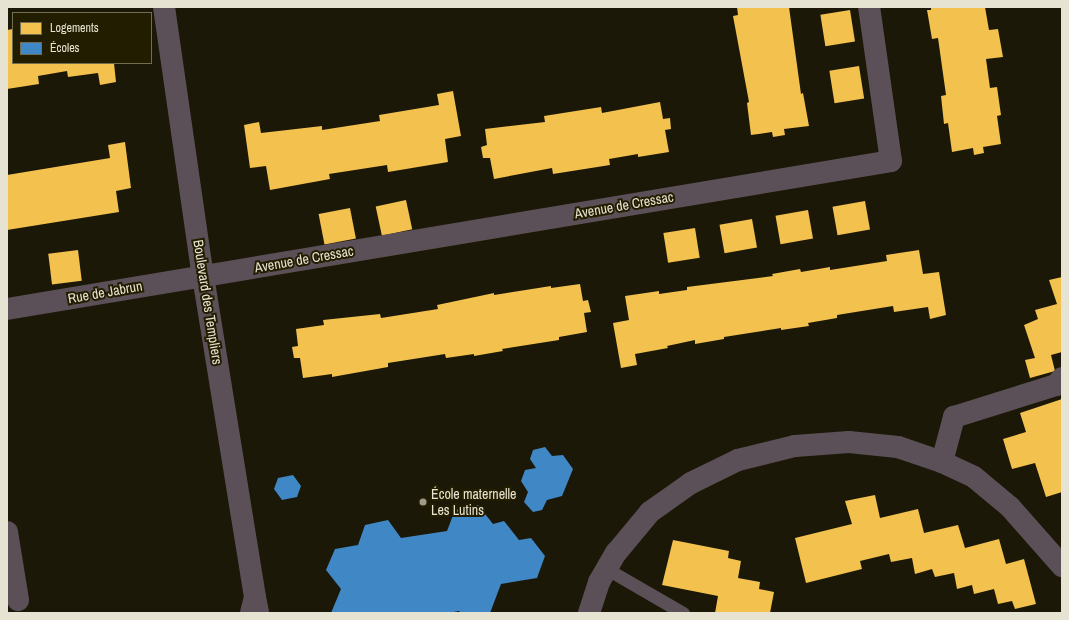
<!DOCTYPE html>
<html>
<head>
<meta charset="utf-8">
<style>
  body { margin:0 }
  #map { position:relative; width:1069px; height:620px; overflow:hidden; background:#1b1808; font-family:"Archivo Narrow",sans-serif }
  div>[style] { position:absolute }
  .homes>* { inset:0; background:#f2c14e; transform-origin:0 0 }
  .schools>* { inset:0; background:#3f88c5 }
  .service>* { height:13px; margin:-6.5px; padding:0 6.5px; transform-origin:6.5px; border-radius:6.5px; background:#5c5058 }
  .minor>* { height:22px; margin:-11px; padding:0 11px; transform-origin:11px; border-radius:11px; background:#5c5058 }
  .dots>* { width:11px; height:11px; translate:-50% -50%; box-sizing:border-box; border:2px solid #231d00; border-radius:50% }
  span { translate:-50% -50%; white-space:nowrap; text-align:center; line-height:1.15; -webkit-text-stroke:4px #231d00; paint-order:stroke }
  .street-label { font-size:14px; color:#e7e3d2 }
  .poi-label { font-size:14px; color:#e7e3d2 }
  .left { translate:0 -50%; text-align:left }
  .frame { position:absolute; inset:0; border:8px solid #e7e3d2; pointer-events:none }
  .legend { position:absolute; left:12px; top:12px; width:140px; height:52px; box-sizing:border-box; background:#231d00; border:1px solid #716c54; margin:0; padding:5px 7px; list-style:none; font-size:12px; color:#e7e3d2 }
  .legend li { display:flex; align-items:center; gap:8px; height:20px }
  .legend b { width:20px; border:1px solid #716c54 }
</style>
</head>
<body>
<div id="map">
  <div class="homes">
    <div style="clip-path:polygon(737px 7px,789px 7px,801px 94px,803px 93px,809px 126px,784px 129px,785px 135px,773px 137px,772px 132px,751px 135px,747px 103px,749px 102px,733px 16px,738px 15px)"></div>
    <div style="clip-path:polygon(931px 7px,985px 7px,989px 30px,998px 29px,1003px 57px,986px 59px,990px 88px,997px 87px,1001px 115px,997px 116px,1001px 144px,983px 147px,984px 153px,974px 155px,973px 148px,952px 152px,948px 123px,944px 124px,941px 96px,946px 95px,938px 38px,932px 39px,927px 10px,931px 10px)"></div>
    <div style="left:850px;top:10px;width:32px;height:30px;rotate:81deg"></div>
    <div style="clip-path:polygon(13px 29px,13px 63px,114px 63px,116px 82px,100px 85px,98px 73px,68px 77px,67px 71px,38px 76px,39px 84px,7px 89px,7px 30px)"></div>
    <div style="left:859px;top:66px;width:33px;height:30px;rotate:81deg"></div>
    <div style="clip-path:polygon(453px 91px,461px 136px,445px 139px,448px 162px,388px 172px,387px 165px,329px 174px,330px 179px,270px 190px,266px 166px,250px 168px,244px 125px,259px 122px,261px 133px,322px 126px,322px 130px,380px 121px,379px 115px,439px 105px,437px 94px)"></div>
    <div style="clip-path:polygon(660px 102px,663px 119px,670px 118px,671px 129px,665px 130px,669px 152px,638px 157px,638px 154px,609px 159px,610px 165px,553px 174px,552px 168px,494px 179px,490px 158px,483px 158px,481px 147px,487px 145px,485px 129px,545px 122px,544px 116px,601px 107px,602px 113px)"></div>
    <div style="clip-path:polygon(125px 142px,131px 188px,116px 191px,119px 212px,7px 230px,7px 175px,110px 158px,108px 145px)"></div>
    <div style="left:406px;top:200px;width:30px;height:31px;rotate:78deg"></div>
    <div style="left:865px;top:201px;width:29px;height:33px;rotate:80deg"></div>
    <div style="left:350px;top:208px;width:31px;height:32px;rotate:79deg"></div>
    <div style="left:808px;top:210px;width:29px;height:33px;rotate:80deg"></div>
    <div style="left:752px;top:219px;width:29px;height:33px;rotate:80deg"></div>
    <div style="left:695px;top:228px;width:30px;height:32px;rotate:81deg"></div>
    <div style="left:78px;top:250px;width:31px;height:30px;rotate:83deg"></div>
    <div style="clip-path:polygon(919px 250px,923px 274px,939px 272px,946px 315px,930px 319px,928px 307px,894px 312px,893px 306px,837px 315px,837px 318px,808px 323px,809px 326px,781px 330px,781px 328px,724px 337px,724px 339px,695px 344px,695px 340px,667px 346px,668px 348px,635px 354px,637px 365px,621px 368px,613px 323px,629px 320px,625px 296px,659px 291px,659px 294px,687px 290px,687px 287px,773px 276px,772px 274px,800px 269px,801px 272px,830px 267px,830px 270px,887px 261px,886px 255px)"></div>
    <div style="clip-path:polygon(1062px 277px,1062px 352px,1051px 355px,1055px 371px,1030px 378px,1025px 360px,1035px 358px,1024px 325px,1038px 319px,1035px 310px,1057px 304px,1049px 280px)"></div>
    <div style="clip-path:polygon(580px 284px,583px 301px,588px 300px,591px 312px,584px 313px,587px 332px,559px 337px,559px 340px,502px 349px,503px 351px,474px 356px,474px 354px,446px 358px,445px 354px,388px 363px,388px 367px,332px 377px,332px 374px,303px 378px,300px 358px,294px 358px,292px 347px,298px 346px,296px 329px,324px 325px,323px 320px,380px 314px,381px 318px,438px 309px,437px 305px,494px 293px,494px 295px,551px 286px,551px 288px)"></div>
    <div style="clip-path:polygon(1062px 399px,1062px 492px,1046px 497px,1035px 463px,1012px 469px,1003px 439px,1026px 432px,1020px 413px)"></div>
    <div style="clip-path:polygon(875px 495px,880px 518px,918px 509px,924px 533px,958px 525px,965px 548px,999px 539px,1006px 564px,1024px 559px,1036px 604px,1015px 609px,1012px 601px,998px 604px,994px 589px,974px 594px,972px 585px,957px 589px,954px 573px,935px 577px,932px 569px,915px 574px,912px 558px,891px 562px,889px 554px,860px 561px,862px 569px,806px 583px,795px 538px,852px 524px,845px 501px)"></div>
    <div style="clip-path:polygon(673px 540px,729px 551px,728px 558px,741px 561px,738px 578px,760px 582px,759px 589px,774px 592px,770px 613px,715px 613px,718px 596px,662px 585px)"></div>
  </div>
  <div class="schools">
    <div style="clip-path:polygon(545px 447px,552px 456px,563px 455px,573px 469px,562px 496px,547px 500px,542px 510px,533px 512px,524px 502px,528px 492px,521px 481px,525px 470px,536px 468px,530px 459px,533px 450px)"></div>
    <div style="clip-path:polygon(293px 475px,301px 486px,297px 497px,282px 500px,274px 489px,278px 478px)"></div>
    <div style="clip-path:polygon(478px 505px,493px 524px,504px 521px,519px 540px,531px 538px,545px 556px,537px 578px,501px 584px,490px 613px,461px 613px,459px 611px,448px 613px,331px 613px,341px 589px,326px 570px,335px 549px,358px 545px,365px 525px,388px 520px,401px 538px,447px 531px,455px 510px)"></div>
  </div>
  <div class="service">
    <div style="left:607px;top:569px;width:88px;rotate:30.1deg"></div>
  </div>
  <div class="minor">
    <div style="left:164px;top:7px;width:272px;rotate:81.8deg"></div>
    <div style="left:203px;top:276px;width:325px;rotate:80.8deg"></div>
    <div style="left:7px;top:309px;width:896px;rotate:-9.5deg"></div>
    <div style="left:891px;top:161px;width:156px;rotate:-98.1deg"></div>
    <div style="left:942px;top:462px;width:47px;rotate:-75.1deg"></div>
    <div style="left:954px;top:417px;width:107px;rotate:-17.4deg"></div>
    <div style="left:1056px;top:385px;width:9px;rotate:-49deg"></div>
    <div style="left:7px;top:532px;width:69px;rotate:80.8deg"></div>
    <div style="left:251px;top:613px;width:16px;rotate:-76deg"></div>
    <div style="left:255px;top:597px;width:16px;rotate:79deg"></div>
    <div style="left:589px;top:613px;width:33px;rotate:-72deg"></div>
    <div style="left:599px;top:582px;width:34px;rotate:-60deg"></div>
    <div style="left:616px;top:553px;width:53px;rotate:-50.3deg"></div>
    <div style="left:650px;top:512px;width:50px;rotate:-35.3deg"></div>
    <div style="left:691px;top:483px;width:52px;rotate:-26.1deg"></div>
    <div style="left:738px;top:460px;width:59px;rotate:-13.8deg"></div>
    <div style="left:795px;top:446px;width:54px;rotate:-4.2deg"></div>
    <div style="left:849px;top:442px;width:49px;rotate:5.8deg"></div>
    <div style="left:898px;top:447px;width:46px;rotate:18.8deg"></div>
    <div style="left:942px;top:462px;width:35px;rotate:25deg"></div>
    <div style="left:974px;top:477px;width:47px;rotate:39.8deg"></div>
    <div style="left:1010px;top:507px;width:79px;rotate:48.6deg"></div>
  </div>
  <div class="dots">
    <div style="left:423px;top:502px;background:#a09c8b"></div>
  </div>
  <div class="street-label">
    <span style="left:624px;top:205px;rotate:-10deg">Avenue de Cressac</span>
    <span style="left:304px;top:259px;rotate:-10deg">Avenue de Cressac</span>
    <span style="left:105px;top:292px;rotate:-10deg">Rue de Jabrun</span>
    <span style="left:208px;top:302px;rotate:81deg">Boulevard des Templiers</span>
  </div>
  <div class="poi-label">
    <span class="left" style="left:431px;top:502px">École maternelle<br>Les Lutins</span>
  </div>
  <div class="frame"></div>
  <ul class="legend">
  <li><b style="height:11px;background:#f2c14e"></b>Logements</li>
  <li><b style="height:11px;background:#3f88c5"></b>Écoles</li>
  </ul>
</div>
</body>
</html>
